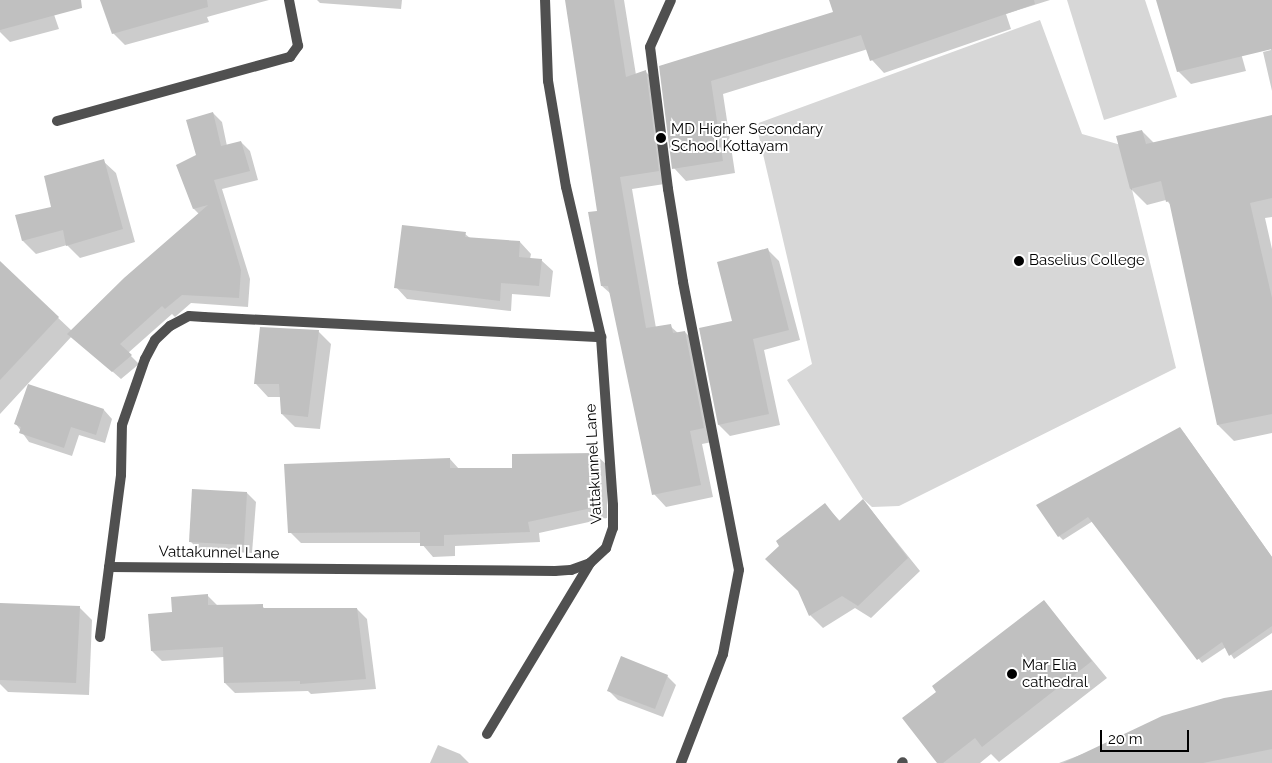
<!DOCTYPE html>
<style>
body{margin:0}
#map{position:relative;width:1272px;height:763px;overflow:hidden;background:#fff;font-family:Raleway,sans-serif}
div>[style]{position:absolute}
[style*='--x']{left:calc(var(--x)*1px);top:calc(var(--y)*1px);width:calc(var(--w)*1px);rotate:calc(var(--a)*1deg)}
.green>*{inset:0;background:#d7d7d7}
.shadow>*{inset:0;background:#0003}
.building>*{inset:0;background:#c0c0c0}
.service>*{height:10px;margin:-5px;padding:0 5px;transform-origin:5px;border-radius:5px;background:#505050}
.minor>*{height:10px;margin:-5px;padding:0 5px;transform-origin:5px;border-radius:5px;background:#505050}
.dots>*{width:14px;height:14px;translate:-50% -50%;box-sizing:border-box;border:2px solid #fff;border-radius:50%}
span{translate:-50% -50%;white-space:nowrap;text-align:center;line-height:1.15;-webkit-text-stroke:4px #fff;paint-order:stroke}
.poi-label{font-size:15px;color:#000}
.left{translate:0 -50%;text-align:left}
.street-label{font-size:15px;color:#000}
.scale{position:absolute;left:1100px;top:730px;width:89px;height:22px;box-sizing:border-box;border:2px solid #000;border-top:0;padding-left:6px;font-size:15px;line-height:18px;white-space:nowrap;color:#000;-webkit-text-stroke:4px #fff;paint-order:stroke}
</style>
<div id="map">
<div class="green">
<i style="clip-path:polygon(1067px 0,1145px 0,1177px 97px,1104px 120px)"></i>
<i style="clip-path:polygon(1040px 20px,1082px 134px,1121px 145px,1176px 368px,899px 506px,872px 507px,863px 499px,787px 380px,812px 364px,756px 124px)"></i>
</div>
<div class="shadow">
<i style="clip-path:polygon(0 0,49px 0,59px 29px,10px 42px,0 32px)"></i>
<i style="clip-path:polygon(102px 0,269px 0,207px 17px,209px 22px,125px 45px,113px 33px)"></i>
<i style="clip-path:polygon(317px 0,402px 0,401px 9px,320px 3px)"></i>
<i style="clip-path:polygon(567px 0,624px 0,636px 75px,646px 72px,658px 84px,671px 183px,632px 189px,656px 328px,670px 326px,678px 333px,685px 332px,698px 345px,717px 441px,702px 444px,713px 497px,666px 507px,654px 494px,611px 294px,602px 286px,598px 212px)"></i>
<i style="clip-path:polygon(830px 0,1050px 0,1006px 14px,1011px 29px,884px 73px,872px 60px,868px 49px,723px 94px,735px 173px,686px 181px,674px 168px,661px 67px,835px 13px)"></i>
<i style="clip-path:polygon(1157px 0,1226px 0,1246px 71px,1191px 84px,1178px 71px)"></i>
<i style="clip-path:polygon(1259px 0,1272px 0,1272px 91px,1263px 52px,1271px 50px)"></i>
<i style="clip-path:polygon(213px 113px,222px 122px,227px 146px,241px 142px,250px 151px,258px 180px,222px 189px,250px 279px,248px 307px,191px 303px,175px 317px,172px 314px,128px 353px,139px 364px,121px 379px,72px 336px,0 414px,0 263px,72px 331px,199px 214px,194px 209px,198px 156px)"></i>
<i style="clip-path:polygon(1272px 116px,1272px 217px,1265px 218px,1272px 249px,1272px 433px,1234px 441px,1218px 425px,1172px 206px,1166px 200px,1147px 205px,1131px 189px,1142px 131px,1154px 143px)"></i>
<i style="clip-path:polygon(103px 161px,116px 173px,135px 242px,80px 258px,67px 245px,36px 254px,23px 241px,16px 216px,53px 208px)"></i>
<i style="clip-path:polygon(465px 234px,470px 238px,520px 242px,531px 254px,530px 259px,541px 260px,553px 271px,550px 297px,512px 294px,511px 311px,407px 299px,396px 287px)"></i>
<i style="clip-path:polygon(768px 250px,779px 261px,800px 340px,764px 350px,780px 425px,730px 436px,719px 425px,733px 321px)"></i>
<i style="clip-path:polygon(318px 331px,331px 344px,320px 429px,295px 427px,282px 414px,281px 397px,268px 397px,256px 384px)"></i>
<i style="clip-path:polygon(29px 386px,104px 410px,112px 419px,105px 443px,79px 435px,72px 456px,29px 442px,16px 424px)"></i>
<i style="clip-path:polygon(1184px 433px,1272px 557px,1272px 633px,1234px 659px,1226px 647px,1202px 663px,1093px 521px,1063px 540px,1059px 536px)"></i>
<i style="clip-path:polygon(595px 454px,607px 465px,607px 518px,539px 533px,540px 542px,455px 546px,455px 556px,433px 557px,421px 543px,301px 543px,290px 532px,450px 459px,459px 469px,513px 469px)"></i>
<i style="clip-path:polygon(193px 490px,247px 493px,256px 502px,252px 553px,199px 550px,191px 542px)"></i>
<i style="clip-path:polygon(863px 500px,920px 571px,871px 618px,855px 608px,823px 628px,810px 615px,799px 590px,825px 505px,840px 521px)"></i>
<i style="clip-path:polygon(207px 595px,218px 606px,262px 606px,266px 610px,357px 609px,367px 619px,376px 689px,311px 694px,308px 691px,235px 693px,225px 683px,224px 657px,162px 661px,152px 651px,173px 613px)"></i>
<i style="clip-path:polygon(1044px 602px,1107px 678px,999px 762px,991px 754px,980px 763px,938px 763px,938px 692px)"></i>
<i style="clip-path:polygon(0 604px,79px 607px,92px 620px,89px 695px,8px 692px,0 684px)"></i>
<i style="clip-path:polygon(667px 676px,676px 685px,663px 717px,618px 700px,609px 691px)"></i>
<i style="clip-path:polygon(1272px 691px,1272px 763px,1059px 763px,1096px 749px)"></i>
<i style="clip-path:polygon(438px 745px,460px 754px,469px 763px,430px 763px)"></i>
</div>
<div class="building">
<i style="clip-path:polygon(0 0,81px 0,82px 8px,0 30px)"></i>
<i style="clip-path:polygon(100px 0,207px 0,208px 7px,112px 34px)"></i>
<i style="clip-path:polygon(565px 0,614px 0,626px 77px,646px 70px,659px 171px,620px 177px,646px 328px,671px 324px,673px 333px,685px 331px,704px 428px,690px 431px,701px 485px,652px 495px,608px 286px,601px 286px,588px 212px,597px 211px)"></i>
<i style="clip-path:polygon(829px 0,1034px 0,1035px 4px,870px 61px,861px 35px,711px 81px,723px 161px,672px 169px,659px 66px,833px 12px)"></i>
<i style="clip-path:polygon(1156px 0,1272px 0,1272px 49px,1177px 72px)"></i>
<i style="clip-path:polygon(213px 112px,221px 146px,241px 141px,250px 171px,214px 180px,241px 270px,239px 298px,182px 295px,165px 309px,162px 306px,120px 344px,132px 355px,112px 372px,67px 334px,124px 278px,208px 205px,193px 209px,176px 165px,196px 155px,186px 120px)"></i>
<i style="clip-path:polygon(1272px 115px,1272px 198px,1250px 203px,1272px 298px,1272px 414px,1217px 425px,1169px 201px,1166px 202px,1161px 181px,1130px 189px,1116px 136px,1142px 130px,1146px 144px)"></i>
<i style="clip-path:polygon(104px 159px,123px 229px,66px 246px,63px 230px,22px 241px,15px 215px,51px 207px,44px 176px)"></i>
<i style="clip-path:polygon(402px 225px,466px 232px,465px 237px,520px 241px,519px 257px,542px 259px,539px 286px,501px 283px,500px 301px,394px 288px)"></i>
<i style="clip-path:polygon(768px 248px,789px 330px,753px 339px,769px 414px,718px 425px,699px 328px,732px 321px,717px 262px)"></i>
<i style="clip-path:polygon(0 261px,59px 317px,0 380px)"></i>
<i style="clip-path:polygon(260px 327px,319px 330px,308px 417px,281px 414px,279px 384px,254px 384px)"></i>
<i style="clip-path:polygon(28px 384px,104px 409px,96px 435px,71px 427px,64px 448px,19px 433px,21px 427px,14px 424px)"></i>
<i style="clip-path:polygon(1180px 427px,1272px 557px,1272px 626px,1229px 656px,1222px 642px,1197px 660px,1088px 517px,1058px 537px,1036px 505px)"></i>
<i style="clip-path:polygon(596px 453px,596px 507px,528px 522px,530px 532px,444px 535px,444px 546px,420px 546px,420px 532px,288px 533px,284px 464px,450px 458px,450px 468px,512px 468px,512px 454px)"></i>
<i style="clip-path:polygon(192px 489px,247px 492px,244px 545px,189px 542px)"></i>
<i style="clip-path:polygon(863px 499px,908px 558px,858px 606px,842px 596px,809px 616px,798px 591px,765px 559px,779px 546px,776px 541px,825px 503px,839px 521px)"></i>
<i style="clip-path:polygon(208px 594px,208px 605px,263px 604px,263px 608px,357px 608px,366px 679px,300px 684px,300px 681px,224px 683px,223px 647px,151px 651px,148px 614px,172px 612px,171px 597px)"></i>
<i style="clip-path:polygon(1044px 600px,1092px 661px,982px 747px,975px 738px,943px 763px,937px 763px,902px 718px,936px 692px,932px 686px)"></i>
<i style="clip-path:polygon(0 603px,80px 606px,76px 683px,0 680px)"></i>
<i style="clip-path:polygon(621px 656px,668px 675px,655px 709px,607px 691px)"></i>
<i style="clip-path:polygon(1272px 690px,1272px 749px,1203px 763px,1063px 763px,1162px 716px,1224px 698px)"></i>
</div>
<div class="service">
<i style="--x:668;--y:189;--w:143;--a:-97.2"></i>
<i style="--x:650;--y:47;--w:51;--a:-65.9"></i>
<i style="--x:902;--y:763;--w:1;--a:-45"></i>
</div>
<div class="minor">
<i style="--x:57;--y:121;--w:242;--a:-15.4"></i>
<i style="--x:290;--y:57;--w:14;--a:-54"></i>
<i style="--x:298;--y:46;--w:47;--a:-101.1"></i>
<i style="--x:668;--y:189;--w:94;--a:80.8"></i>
<i style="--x:683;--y:282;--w:293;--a:79"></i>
<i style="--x:739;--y:570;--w:86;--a:100.8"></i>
<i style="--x:723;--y:654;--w:117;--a:111.1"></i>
<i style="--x:109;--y:567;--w:446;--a:0.5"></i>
<i style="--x:555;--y:571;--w:16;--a:-4"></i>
<i style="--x:571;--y:570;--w:20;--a:-20"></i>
<i style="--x:590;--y:563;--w:22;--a:-43"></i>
<i style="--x:606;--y:548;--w:21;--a:-71"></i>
<i style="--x:613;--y:528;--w:23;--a:-90"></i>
<i style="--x:613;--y:505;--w:168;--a:-94.1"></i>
<i style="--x:601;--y:337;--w:154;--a:-103.1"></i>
<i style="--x:566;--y:187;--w:108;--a:-99.6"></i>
<i style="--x:548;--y:81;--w:81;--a:-92.1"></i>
<i style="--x:100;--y:637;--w:163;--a:-82.6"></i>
<i style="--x:121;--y:475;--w:50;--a:-88.9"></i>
<i style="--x:122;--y:425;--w:70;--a:-70.8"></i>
<i style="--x:145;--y:359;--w:21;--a:-62"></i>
<i style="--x:155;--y:340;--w:21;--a:-43"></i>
<i style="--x:170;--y:326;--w:21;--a:-28"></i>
<i style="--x:189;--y:316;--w:15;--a:4"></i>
<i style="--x:204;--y:317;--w:398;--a:2.9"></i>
<i style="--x:487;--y:734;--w:200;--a:-58.9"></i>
</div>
<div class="dots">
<i style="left:661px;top:138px;background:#000"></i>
<i style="left:1019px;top:261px;background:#000"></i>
<i style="left:1012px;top:674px;background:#000"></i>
</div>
<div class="poi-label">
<span class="left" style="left:671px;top:138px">MD Higher Secondary<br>School Kottayam</span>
<span class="left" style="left:1029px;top:261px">Baselius College</span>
<span class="left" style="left:1022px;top:674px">Mar Elia<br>cathedral</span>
</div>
<div class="street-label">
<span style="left:594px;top:464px;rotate:-93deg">Vattakunnel Lane</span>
<span style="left:219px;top:553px;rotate:1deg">Vattakunnel Lane</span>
</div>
<div class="scale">20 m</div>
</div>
